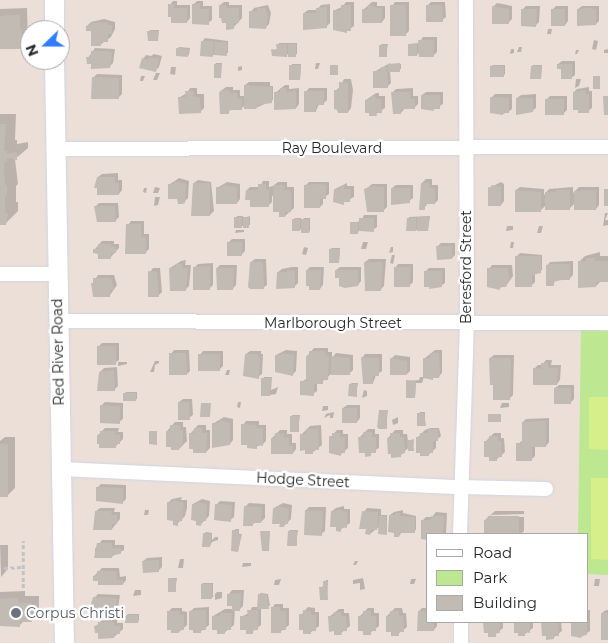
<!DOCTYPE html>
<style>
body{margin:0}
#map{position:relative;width:608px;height:643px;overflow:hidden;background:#ecdfd8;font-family:Montserrat,sans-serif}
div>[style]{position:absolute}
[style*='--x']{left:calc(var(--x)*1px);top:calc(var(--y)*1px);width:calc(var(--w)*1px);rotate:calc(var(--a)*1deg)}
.green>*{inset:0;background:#bde790}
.pitch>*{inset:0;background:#d6ef8a}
.shadow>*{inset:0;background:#0003}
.building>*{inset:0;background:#c2bbb4}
.path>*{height:2.5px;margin-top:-1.25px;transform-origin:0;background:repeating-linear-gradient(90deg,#c3c3c3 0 4px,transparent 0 6.5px)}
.roads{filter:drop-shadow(0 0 1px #cdd5e2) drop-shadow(0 0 1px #cdd5e2)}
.street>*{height:14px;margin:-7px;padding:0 7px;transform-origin:7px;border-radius:7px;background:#fff}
.secondary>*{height:19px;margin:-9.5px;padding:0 9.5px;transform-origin:9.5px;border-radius:9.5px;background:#fff}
.dots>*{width:14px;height:14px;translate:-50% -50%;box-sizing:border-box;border:2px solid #fff;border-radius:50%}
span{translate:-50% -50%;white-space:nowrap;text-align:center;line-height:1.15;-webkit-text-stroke:4.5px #fff;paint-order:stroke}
.street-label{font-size:14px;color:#282828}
.worship-label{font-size:14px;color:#5b616d}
.left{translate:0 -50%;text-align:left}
.legend{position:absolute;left:426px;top:533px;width:162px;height:90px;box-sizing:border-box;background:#fff;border:1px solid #a9a9a9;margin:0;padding:6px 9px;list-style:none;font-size:15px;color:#282828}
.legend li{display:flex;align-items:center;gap:10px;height:25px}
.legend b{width:25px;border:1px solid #a9a9a9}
.north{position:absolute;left:20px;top:20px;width:50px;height:50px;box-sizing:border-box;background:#fff;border:1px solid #a9a9a9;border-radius:50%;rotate:248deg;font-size:14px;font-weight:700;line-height:20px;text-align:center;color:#282828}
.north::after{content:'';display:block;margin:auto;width:18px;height:22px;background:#317cff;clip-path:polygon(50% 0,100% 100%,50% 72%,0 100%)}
</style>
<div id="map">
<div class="green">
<i style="clip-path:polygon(581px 329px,608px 331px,608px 575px,587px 574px,587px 534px,578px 534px)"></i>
</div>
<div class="pitch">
<i style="clip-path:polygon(589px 397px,608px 397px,608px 450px,589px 449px)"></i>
<i style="clip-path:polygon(591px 478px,608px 478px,608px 560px,591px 559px)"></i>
</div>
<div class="shadow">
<i style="clip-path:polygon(173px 1px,177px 1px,177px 5px,190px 5px,190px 18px,187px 22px,170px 5px)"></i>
<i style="clip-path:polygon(197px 1px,203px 1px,203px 6px,212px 6px,212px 20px,208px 23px,193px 5px)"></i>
<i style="clip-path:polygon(224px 2px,229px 2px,229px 5px,242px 5px,242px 18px,233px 28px,227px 22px,220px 5px)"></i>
<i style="clip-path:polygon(346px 2px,354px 2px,354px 26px,350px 29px,335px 10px,342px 7px)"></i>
<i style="clip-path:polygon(372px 2px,377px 2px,377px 6px,385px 6px,385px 18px,382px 22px,363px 10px)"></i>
<i style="clip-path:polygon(395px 2px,409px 2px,409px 31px,405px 35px,392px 6px)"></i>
<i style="clip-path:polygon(431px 2px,445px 2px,446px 17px,442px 20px,427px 6px)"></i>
<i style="clip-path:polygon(497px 3px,512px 6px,512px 19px,508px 23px,493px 7px)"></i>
<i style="clip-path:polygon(330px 4px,330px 23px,326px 27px,304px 13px,308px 10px,317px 10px,321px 5px)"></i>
<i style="clip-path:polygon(268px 5px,271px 13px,269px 24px,265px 28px,251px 12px,254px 8px)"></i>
<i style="clip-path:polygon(526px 6px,540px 6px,539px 22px,536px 25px,523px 9px)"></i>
<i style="clip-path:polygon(556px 6px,568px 6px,568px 21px,565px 25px,552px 10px)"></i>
<i style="clip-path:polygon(582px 6px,599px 6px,599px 21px,596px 24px,578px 9px)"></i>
<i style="clip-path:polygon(27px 8px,28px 40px,20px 48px,0 48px,0 9px)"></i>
<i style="clip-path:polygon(104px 19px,115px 22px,115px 29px,111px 37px,100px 45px,87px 26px,91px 22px)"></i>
<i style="clip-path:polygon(548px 29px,552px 29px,551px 34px,547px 34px)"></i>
<i style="clip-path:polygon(150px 30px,159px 30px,158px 40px,149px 32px)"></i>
<i style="clip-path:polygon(423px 37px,437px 37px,437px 52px,433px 56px,420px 52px,417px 55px,409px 44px,419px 43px)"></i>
<i style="clip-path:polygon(205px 38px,228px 41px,228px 53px,212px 55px,202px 42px)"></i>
<i style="clip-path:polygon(594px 40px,598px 41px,596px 50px,592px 49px)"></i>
<i style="clip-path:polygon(279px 43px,297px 43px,297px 54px,273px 55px,273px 50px,278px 49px)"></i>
<i style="clip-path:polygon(382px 44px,388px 44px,386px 56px,381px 45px)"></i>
<i style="clip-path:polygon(179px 47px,190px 48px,189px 54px,188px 56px,177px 49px)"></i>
<i style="clip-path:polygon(519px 47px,522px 47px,521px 52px,517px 52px)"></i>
<i style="clip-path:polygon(95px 48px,115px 49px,113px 63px,109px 67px,92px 63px,88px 58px)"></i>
<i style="clip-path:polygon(511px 49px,514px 49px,514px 53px,510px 54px)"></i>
<i style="clip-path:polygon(608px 49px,608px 53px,604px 53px,604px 50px)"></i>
<i style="clip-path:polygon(576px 50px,579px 50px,577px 54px,575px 54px)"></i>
<i style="clip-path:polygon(154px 54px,162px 56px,159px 67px,155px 71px,143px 59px,146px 55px,151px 56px)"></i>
<i style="clip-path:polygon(562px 61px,575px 61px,575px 75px,571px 78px,558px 64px)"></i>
<i style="clip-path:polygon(216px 63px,222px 63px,221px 77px,215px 65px)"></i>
<i style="clip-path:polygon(316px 63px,320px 63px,318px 69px,315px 69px)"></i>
<i style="clip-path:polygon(390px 63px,390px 65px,401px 64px,401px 69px,390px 71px,391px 83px,387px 87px,374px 72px)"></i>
<i style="clip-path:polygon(292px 64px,301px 64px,300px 79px,291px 66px)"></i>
<i style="clip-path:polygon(493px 65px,505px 65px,505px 74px,503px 76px,491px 66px)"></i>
<i style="clip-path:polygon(533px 65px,542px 65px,541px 78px,532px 66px)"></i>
<i style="clip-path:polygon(242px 66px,242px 70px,238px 71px,238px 67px)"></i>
<i style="clip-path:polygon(171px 67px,176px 67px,175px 75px,170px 74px)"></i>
<i style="clip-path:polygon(156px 73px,160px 73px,157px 80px,153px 80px)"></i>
<i style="clip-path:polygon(97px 74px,122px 75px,122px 94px,118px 98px,93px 78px)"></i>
<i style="clip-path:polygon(141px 76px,145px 76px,143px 81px,140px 81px)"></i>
<i style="clip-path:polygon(344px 79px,351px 79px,353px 90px,351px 108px,348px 112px,335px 91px,340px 87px)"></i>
<i style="clip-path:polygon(576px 79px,581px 79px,579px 86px,575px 88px)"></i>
<i style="clip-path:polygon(249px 82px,270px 82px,270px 86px,273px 86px,273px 100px,256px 108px,245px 105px,242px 108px,232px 109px,228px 112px,222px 90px,226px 87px,233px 87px,233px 90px,240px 90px,240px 96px,245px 96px,245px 85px)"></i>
<i style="clip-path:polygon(285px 85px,289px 85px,289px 89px,299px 88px,299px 104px,296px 108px,275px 93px)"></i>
<i style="clip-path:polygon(589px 87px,589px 91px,592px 91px,592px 108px,588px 111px,574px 92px,577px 89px)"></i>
<i style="clip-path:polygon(190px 88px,197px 88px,197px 94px,204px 94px,204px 108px,200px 112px,180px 97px,187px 93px)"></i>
<i style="clip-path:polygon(309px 88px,327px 88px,327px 100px,323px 104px,319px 104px,316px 111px,306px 92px)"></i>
<i style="clip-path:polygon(413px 88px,413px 96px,418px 96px,418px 104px,414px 108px,405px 108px,401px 113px,393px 92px,396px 89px)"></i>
<i style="clip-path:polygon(426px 92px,443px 92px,443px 104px,433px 110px,422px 95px)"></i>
<i style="clip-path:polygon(376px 93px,379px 93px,379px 96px,385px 96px,385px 108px,376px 114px,366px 100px)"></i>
<i style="clip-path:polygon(495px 94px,512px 94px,512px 109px,508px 112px,503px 114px,491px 98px)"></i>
<i style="clip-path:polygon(536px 94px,536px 108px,532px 111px,517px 98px,521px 95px)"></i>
<i style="clip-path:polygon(550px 96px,567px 96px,567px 110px,564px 113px,547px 99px)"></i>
<i style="clip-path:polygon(0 114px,16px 114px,15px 140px,17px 140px,17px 144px,28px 142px,28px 148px,15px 159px,18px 184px,16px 186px,16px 202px,18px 202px,18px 211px,7px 222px,0 223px)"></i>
<i style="clip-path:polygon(118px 173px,118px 180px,122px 180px,122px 190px,119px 194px,98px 177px,102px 174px)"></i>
<i style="clip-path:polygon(179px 178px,189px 181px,188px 198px,184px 202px,170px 184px)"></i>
<i style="clip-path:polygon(426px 179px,432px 179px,432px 185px,438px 185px,438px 200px,435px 203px,428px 203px,424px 208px,422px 183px)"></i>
<i style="clip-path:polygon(198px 180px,211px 182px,214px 211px,210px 215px,194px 183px)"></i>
<i style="clip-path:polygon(263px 181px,269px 181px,269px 187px,273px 186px,278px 182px,287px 182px,287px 187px,294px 187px,294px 208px,285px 216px,280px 211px,274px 196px,272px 196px,272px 202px,268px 206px,251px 199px,247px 190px,250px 187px,260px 187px)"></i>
<i style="clip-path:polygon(227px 182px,240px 184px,240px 199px,237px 203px,217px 188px)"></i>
<i style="clip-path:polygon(309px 182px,329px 182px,329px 194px,323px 198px,323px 204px,320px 207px,305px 186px)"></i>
<i style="clip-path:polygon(501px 182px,504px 184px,504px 201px,501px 205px,489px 188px)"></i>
<i style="clip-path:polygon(347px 183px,347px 186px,354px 186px,354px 197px,340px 204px,335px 189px)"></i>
<i style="clip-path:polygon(372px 184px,387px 184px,387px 207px,383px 211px,365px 199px,365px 190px)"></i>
<i style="clip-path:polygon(396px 185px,413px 185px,413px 198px,409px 201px,392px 188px)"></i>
<i style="clip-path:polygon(155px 187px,160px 188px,158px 193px,153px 193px)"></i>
<i style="clip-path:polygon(520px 187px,544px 189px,544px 195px,549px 189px,573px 187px,573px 193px,579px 187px,599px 187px,599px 205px,596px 209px,575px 203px,569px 209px,546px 205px,540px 211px,516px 190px)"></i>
<i style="clip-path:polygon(144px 188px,147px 188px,146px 193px,143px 192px)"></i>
<i style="clip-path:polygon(155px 197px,160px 197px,158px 205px,154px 206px)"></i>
<i style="clip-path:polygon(99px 203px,118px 203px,119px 217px,115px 221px,95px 207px)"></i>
<i style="clip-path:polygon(605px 213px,608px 213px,605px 220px,608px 220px,608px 225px,603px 226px)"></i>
<i style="clip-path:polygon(364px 215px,377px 215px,377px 227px,373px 230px,359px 230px,358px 233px,352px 223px,361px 221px)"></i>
<i style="clip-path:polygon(237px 216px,243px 216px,243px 218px,250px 216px,250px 225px,235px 227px)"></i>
<i style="clip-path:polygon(430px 216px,428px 230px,408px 230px,409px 217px)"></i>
<i style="clip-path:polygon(295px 218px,301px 218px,301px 221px,304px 218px,310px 218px,310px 231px,309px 232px,303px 227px,300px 230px,293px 220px)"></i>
<i style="clip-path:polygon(131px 221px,144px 221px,144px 234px,149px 234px,149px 249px,145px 253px,128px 225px)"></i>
<i style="clip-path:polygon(507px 226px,513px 226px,513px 230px,506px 231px)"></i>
<i style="clip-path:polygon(539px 226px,543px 226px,541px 233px,537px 233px)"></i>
<i style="clip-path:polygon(236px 230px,244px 230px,244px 232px,235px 233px)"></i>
<i style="clip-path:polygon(232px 239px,245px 239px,245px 251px,241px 255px,228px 243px)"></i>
<i style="clip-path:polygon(102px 241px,114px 241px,114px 244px,119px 244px,119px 248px,110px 258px,95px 249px)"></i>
<i style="clip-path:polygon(363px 242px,368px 242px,366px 249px,361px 249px)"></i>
<i style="clip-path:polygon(511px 242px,514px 242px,513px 248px,510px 248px)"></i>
<i style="clip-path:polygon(441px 243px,455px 243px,455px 255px,452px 258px,438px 246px)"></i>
<i style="clip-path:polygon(304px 247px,308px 248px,306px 255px,302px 254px)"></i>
<i style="clip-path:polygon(391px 247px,393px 247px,393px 252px,389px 253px)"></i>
<i style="clip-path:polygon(332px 248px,340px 248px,339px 262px,330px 249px)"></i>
<i style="clip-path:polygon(600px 252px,600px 256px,608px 256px,608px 281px,601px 281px,596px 286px,579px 262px,585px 256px)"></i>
<i style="clip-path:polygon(520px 253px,542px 255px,542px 270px,535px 273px,535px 282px,531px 286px,516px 257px)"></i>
<i style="clip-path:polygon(392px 255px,395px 255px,393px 264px,390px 263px)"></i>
<i style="clip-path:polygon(255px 259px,266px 259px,267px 285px,263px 288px,251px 262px)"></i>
<i style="clip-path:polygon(369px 259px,386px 259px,384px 286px,380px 290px,365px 262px)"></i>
<i style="clip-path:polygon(186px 260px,185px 265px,191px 265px,189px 286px,186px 289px,170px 268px,181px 261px)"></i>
<i style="clip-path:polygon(573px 261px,573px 275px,569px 279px,555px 281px,553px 285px,547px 266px,550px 262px)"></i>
<i style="clip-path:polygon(213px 263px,213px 285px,209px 289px,195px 267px,198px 264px)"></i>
<i style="clip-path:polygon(398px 264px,413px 264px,413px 282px,409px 286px,395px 268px)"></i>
<i style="clip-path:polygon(220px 265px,237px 265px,236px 285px,232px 289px,217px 268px)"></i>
<i style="clip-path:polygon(492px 265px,512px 265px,513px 276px,506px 286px,499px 288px,489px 269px)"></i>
<i style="clip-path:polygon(292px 267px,298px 267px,298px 283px,294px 287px,278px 272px,282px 269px)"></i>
<i style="clip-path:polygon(310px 267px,324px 267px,323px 285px,320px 289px,307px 270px)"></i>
<i style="clip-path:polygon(340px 267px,361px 267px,361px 281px,358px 285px,341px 276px,336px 270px)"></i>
<i style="clip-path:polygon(153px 268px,160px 268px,162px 292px,158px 296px,150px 272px)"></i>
<i style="clip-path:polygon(429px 268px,445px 268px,445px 283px,441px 286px,425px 272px)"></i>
<i style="clip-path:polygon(98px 275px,114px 275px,117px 285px,110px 295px,92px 284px)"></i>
<i style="clip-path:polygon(102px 343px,119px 343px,119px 360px,115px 363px,98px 347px)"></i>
<i style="clip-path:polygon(314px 348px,328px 348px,328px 352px,332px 352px,332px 358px,336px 353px,353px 355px,353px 370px,349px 374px,331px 374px,322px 382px,317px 382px,317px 391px,313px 394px,301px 382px,308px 378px,307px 356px)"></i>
<i style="clip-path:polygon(174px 350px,189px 350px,190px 371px,187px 374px,171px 354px)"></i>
<i style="clip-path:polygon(286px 350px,297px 351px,296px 371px,293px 374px,276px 355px)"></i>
<i style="clip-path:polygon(435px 350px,442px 350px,442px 373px,438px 377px,424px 377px,422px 383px,416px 383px,415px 397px,408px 381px,419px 380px,420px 377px,425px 377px,425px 358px)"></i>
<i style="clip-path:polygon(203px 351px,223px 351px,223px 366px,219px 370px,200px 355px)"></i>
<i style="clip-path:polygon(250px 351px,261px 351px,261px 354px,263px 354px,262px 374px,258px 377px,246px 354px)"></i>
<i style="clip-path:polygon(365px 354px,382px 354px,382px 371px,376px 375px,373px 383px,362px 358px)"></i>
<i style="clip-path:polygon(395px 355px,410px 357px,410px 371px,407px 374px,391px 359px)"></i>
<i style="clip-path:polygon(494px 355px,514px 355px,513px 395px,510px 398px,494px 384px,490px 358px)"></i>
<i style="clip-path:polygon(546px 360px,552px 360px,551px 365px,561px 365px,560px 380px,557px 384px,534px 369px,538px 365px,542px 365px)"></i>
<i style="clip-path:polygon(155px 361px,159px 361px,159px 363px,155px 365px,154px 372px,150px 372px)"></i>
<i style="clip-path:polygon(118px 362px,127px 362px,127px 364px,118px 366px)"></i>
<i style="clip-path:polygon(117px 367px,118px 386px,114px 390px,98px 390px,100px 372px,104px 368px)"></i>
<i style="clip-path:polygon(227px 370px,230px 370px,229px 375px,225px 375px)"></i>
<i style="clip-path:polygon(264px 377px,272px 377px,271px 390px,278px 387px,276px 394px,270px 395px,263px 379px)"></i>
<i style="clip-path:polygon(352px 383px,358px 383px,356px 395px,350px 384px)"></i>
<i style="clip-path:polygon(559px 385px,574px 385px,574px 399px,570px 403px,555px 388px)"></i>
<i style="clip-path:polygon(364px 390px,367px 391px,367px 396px,362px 398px)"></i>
<i style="clip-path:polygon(126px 392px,137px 392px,137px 399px,135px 400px,124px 394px)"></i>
<i style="clip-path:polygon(183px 399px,192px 399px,193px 415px,189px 418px,179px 402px)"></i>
<i style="clip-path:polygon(105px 402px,123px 403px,123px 419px,119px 422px,101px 406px)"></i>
<i style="clip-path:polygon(238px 402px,241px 402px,240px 408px,237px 407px)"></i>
<i style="clip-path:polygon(502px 403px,509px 403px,509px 407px,500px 408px)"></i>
<i style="clip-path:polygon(347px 405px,360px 405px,360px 418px,357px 422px,343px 408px)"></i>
<i style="clip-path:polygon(323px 406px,328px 406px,328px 410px,322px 411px)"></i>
<i style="clip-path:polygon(382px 410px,388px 410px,386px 428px,380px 411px)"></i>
<i style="clip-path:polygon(334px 412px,333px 418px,330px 418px,330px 415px,324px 418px,326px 414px)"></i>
<i style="clip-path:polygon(420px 412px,425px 412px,425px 425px,419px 414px)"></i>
<i style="clip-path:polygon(293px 415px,300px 415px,298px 430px,291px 416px)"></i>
<i style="clip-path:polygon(224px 417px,233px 419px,233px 440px,230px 444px,214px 423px)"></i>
<i style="clip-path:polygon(398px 417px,398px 423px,393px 425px,392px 420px)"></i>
<i style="clip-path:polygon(549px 418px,549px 442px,546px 446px,535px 446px,535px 456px,531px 460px,518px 444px,523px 440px,523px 422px,526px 419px)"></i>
<i style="clip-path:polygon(246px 421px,259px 421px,259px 425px,266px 425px,266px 441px,263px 444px,256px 447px,243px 425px)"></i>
<i style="clip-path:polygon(175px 422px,183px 422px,183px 427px,186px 427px,187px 441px,179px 449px,167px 431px)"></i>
<i style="clip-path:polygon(198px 425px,206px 425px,206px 430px,210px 430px,210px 448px,206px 452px,191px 433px)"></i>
<i style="clip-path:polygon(321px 425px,322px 445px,312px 453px,301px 435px,310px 426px)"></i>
<i style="clip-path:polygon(105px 428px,119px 428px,118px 432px,123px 432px,123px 439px,115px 447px,98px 435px)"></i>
<i style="clip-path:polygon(430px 428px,439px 428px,441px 436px,436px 440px,436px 448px,428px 455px,417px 438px,425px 430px)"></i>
<i style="clip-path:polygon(368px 429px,375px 429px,375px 434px,379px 434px,379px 448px,366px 455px,359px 438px)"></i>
<i style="clip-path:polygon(280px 430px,287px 430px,287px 434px,292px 434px,292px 443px,296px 443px,296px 449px,293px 453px,272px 438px)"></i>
<i style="clip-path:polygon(337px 430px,343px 430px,343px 434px,348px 434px,348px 448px,340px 455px,336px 455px,331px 437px)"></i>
<i style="clip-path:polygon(395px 430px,403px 430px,403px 434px,407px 434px,408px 441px,414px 439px,413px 450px,409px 447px,400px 456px,388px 438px)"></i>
<i style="clip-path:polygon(494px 433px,501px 433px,501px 438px,504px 438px,505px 452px,497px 459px,485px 442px)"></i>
<i style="clip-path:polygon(5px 437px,15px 437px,15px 488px,7px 496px,0 496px,0 441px)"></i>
<i style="clip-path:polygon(101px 484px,126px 485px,126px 499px,122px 503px,97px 488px)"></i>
<i style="clip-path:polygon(182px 497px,181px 500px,187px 500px,187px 508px,185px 516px,177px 524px,168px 503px,172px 499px)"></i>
<i style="clip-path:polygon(202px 499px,210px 501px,209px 516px,201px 524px,193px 504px)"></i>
<i style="clip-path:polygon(220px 501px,235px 502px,234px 517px,230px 520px,216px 505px)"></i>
<i style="clip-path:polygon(249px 503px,265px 504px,265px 518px,261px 522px,256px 522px,252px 525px,245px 507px)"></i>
<i style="clip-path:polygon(283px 503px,292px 505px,291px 519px,284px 526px,274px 508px)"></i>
<i style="clip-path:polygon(344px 506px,344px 509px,350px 509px,350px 523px,340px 530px,332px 511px,336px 508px)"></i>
<i style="clip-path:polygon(309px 507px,326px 507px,325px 531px,321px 534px,306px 510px)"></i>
<i style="clip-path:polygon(100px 508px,115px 508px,114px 512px,120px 512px,120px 519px,112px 529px,96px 511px)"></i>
<i style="clip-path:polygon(367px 508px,381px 509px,381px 515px,387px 515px,387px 533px,380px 526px,370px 534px,364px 512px)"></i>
<i style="clip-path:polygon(145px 510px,149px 510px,148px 515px,144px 515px)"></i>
<i style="clip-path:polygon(403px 510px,403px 513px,416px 516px,416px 530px,402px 532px,399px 536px,390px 515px,394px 512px)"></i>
<i style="clip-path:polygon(495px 511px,524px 511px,524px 514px,491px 515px,489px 517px,524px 517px,524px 531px,521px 534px,490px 534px,485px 520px)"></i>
<i style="clip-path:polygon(436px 512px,447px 513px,446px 534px,427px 534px,422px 521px,426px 517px,432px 517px)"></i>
<i style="clip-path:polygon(235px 529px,239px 529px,239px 534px,242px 534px,238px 551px)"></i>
<i style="clip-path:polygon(290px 530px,298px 530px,296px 545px,289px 531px)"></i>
<i style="clip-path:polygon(263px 531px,270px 531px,268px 550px,262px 532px)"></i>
<i style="clip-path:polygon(206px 532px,212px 533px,212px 540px,215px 537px,218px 537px,218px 540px,212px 542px,210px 546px,204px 534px)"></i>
<i style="clip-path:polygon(102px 540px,115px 540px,115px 545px,124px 545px,124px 550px,111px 557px,95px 557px,95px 549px)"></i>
<i style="clip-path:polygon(0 545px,8px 545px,8px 569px,1px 577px)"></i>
<i style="clip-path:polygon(162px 557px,162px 567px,158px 571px,143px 561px,147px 558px)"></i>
<i style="clip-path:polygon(180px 559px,184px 559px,183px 568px,178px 568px)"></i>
<i style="clip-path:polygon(355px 561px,358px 561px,356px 565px,353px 565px)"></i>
<i style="clip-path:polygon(243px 563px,251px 563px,251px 566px,242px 567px)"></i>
<i style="clip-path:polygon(102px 568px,119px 568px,120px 577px,126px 576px,126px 580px,123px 584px,94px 576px)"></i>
<i style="clip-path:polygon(171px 578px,177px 578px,175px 591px,169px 579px)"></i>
<i style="clip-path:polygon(363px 578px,365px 589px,360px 590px,360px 583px,353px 584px,353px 580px)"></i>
<i style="clip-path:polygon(281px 579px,279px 585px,274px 585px,275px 580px)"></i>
<i style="clip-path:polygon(411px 579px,416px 579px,414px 584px,410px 584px)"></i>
<i style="clip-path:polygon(595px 579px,600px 579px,599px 586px,594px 586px)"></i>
<i style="clip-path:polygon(326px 580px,328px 580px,327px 598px,321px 587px,324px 586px)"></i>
<i style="clip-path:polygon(203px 583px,213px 583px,213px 596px,217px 592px,222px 592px,222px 598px,215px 600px,215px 594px,212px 598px,202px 584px)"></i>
<i style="clip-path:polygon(135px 590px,141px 590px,141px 595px,133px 596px)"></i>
<i style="clip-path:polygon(232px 590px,244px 590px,243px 606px,240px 609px,235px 609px,234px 625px,225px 632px,213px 616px,225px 609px,233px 609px,229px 594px)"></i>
<i style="clip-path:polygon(25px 591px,25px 596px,39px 596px,39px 613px,31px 621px,24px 621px,19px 626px,0 626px,0 592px)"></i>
<i style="clip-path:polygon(260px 593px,268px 594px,270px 606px,261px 607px,261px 625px,252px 632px,241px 617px,249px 613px,252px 607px,258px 607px)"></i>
<i style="clip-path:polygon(98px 594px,120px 595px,118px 608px,114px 611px,94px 598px)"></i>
<i style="clip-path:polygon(587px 603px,587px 610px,590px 610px,590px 631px,581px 637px,572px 635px,572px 622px,587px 622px)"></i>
<i style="clip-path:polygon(275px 604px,283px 604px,283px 608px,289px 608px,289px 625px,280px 632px,272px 608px)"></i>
<i style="clip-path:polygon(209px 607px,209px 625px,200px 632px,190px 612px,194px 608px)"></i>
<i style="clip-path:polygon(308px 607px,315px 608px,315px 612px,319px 612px,319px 626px,310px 633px,301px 615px)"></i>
<i style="clip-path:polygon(172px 608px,182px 608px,182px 611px,187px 612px,187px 625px,179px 632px,169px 611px)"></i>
<i style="clip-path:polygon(368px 608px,374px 608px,374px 613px,379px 613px,379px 626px,370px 633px,359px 617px)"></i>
<i style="clip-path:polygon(395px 608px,402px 608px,403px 613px,406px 613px,407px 627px,398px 634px,387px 616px)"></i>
<i style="clip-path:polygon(422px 608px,427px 608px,427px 622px,437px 622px,437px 626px,434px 630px,419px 630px,419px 611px)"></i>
<i style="clip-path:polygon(339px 609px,344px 609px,344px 613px,349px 613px,350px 626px,341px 633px,329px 617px)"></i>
<i style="clip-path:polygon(606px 610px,608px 610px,608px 639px,602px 613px)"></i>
<i style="clip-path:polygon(128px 614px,139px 614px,139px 620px,138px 622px,127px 615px)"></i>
<i style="clip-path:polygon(103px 619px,117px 619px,117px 623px,123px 623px,123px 629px,114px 637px,99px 632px,96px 626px)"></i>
<i style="clip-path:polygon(485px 622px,503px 622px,503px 628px,495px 635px,485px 632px)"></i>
<i style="clip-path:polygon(516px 622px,533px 622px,533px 628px,525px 634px,516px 632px)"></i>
<i style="clip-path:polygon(543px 622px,561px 622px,562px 631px,553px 638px,543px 635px)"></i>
</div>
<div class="building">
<i style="clip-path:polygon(168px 4px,174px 4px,174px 8px,187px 8px,187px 23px,171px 23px,171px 17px,168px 17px)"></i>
<i style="clip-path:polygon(192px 4px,200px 4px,200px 9px,209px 9px,209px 25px,192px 24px)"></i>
<i style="clip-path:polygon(219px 5px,226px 5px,226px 8px,239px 8px,239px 23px,234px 23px,234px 29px,226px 30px,226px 23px,222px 23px,221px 18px,219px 18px)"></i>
<i style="clip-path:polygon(341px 5px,351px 5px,351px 31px,347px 31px,347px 33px,333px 30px,333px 10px,341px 10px)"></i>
<i style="clip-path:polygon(368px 5px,382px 9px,382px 23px,362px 23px,362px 9px,367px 9px)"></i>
<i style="clip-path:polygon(390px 5px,406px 5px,406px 36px,390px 36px)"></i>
<i style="clip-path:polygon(426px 5px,442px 5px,443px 22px,426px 22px)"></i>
<i style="clip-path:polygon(492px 6px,509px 9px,509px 24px,492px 24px)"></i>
<i style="clip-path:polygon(327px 7px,327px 28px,303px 30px,303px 13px,316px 13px,316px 8px)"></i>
<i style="clip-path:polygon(257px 8px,265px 8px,268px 17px,266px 29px,249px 28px,249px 11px,257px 11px)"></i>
<i style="clip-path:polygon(590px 8px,596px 9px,596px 25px,577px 26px,577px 9px)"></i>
<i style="clip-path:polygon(521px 9px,537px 9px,536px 27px,521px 26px)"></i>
<i style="clip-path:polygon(551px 9px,565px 9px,565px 26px,551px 26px)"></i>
<i style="clip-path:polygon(6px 15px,20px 15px,20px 29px,22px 29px,20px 49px,0 49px,0 17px)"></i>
<i style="clip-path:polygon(108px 22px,108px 25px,112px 25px,112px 34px,108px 34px,108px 42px,101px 42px,101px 46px,91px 46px,91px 31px,86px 31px,86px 26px,91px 25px,91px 23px)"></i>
<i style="clip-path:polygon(147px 31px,158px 31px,158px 41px,148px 41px)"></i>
<i style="clip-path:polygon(418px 40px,434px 40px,434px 57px,419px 57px)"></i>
<i style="clip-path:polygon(201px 41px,213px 41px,213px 57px,200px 56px)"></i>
<i style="clip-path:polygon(214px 42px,227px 42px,227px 56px,214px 55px)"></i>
<i style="clip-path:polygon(276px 44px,287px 44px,287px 57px,272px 56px,271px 49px,277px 50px)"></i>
<i style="clip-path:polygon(288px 44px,296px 44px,296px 57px,288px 57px)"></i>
<i style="clip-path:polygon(408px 44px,417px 44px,417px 56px,408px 56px)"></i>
<i style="clip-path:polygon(379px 45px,387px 45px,387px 57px,379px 57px)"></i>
<i style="clip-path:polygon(176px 48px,189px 49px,188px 57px,176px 56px)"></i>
<i style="clip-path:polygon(91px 51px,109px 51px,112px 53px,110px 68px,91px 69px,91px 64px,87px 64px,86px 57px,91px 57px)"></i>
<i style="clip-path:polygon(149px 57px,159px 59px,156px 72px,139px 68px,142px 58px,148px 60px)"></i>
<i style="clip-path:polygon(400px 63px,400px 72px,388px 72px,388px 64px)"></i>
<i style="clip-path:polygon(214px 64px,221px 64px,221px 78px,214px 78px)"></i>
<i style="clip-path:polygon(557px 64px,572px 64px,572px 79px,561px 79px,561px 69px,557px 69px)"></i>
<i style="clip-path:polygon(289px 65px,301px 65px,300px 80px,289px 80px)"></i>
<i style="clip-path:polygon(330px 65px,338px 65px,338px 75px,330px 75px)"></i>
<i style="clip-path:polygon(490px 66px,504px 66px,504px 77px,490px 77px)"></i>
<i style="clip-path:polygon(531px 66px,542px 66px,541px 79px,530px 79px)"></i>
<i style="clip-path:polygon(381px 67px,387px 67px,388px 88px,373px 88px,373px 71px,381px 71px)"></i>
<i style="clip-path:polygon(593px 76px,600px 76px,600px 89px,593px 89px)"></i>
<i style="clip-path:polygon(92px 77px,119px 78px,119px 99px,91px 99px)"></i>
<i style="clip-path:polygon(339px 82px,348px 83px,348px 113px,338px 113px,337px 110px,334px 109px,334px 90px,339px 90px)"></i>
<i style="clip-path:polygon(244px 85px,272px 87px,272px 103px,258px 105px,256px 109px,244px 109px)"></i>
<i style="clip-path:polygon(280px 88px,286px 88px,286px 92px,296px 91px,296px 109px,274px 110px,274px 92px,280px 92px)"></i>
<i style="clip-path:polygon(221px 90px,229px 90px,230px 93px,237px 93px,237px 99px,242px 99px,242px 110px,229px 110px,229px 114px,220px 114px,219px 93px)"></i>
<i style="clip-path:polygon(585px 90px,586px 94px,589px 94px,589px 113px,578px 113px,578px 110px,573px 110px,573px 92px)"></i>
<i style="clip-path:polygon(185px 91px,194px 91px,194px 97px,200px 97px,201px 113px,179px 114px,178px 97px,186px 97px)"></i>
<i style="clip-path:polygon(304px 91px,324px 91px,324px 105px,316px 105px,316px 112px,304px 112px)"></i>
<i style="clip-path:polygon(391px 92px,410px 92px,410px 99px,415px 99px,415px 109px,401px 109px,401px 114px,393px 114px)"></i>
<i style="clip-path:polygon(421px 95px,440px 95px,440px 109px,433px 109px,434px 111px,421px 109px)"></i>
<i style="clip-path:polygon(371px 96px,375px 96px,376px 99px,381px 99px,382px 113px,376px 113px,377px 116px,369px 116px,369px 113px,365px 113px,365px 100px,371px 99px)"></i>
<i style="clip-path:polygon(603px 96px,608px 96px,608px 115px,604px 115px)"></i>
<i style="clip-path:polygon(490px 97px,509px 98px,509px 113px,503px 113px,503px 115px,490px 113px)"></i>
<i style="clip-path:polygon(516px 98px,533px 98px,533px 112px,516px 115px)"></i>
<i style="clip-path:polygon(545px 99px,564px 99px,564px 115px,545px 115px)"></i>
<i style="clip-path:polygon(0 124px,6px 124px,4px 151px,7px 151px,7px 154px,17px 152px,17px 160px,7px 158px,7px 162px,4px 162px,5px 185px,7px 185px,7px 196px,5px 196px,5px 213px,8px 213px,6px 225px,0 225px)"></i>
<i style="clip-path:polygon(97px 177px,115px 177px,115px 183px,119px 183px,119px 195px,97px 195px,97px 188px,94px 188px)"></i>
<i style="clip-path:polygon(174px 181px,186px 184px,185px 203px,182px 204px,178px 204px,177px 199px,168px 199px,168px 184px,174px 184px)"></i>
<i style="clip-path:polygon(193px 183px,210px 183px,210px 216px,191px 216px)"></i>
<i style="clip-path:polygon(421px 183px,429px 183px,429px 188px,435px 188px,435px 204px,425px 204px,425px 210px,419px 210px)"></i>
<i style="clip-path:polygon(258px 184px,266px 184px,266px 190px,269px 190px,269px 207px,250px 207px,250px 200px,245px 200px,246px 190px,258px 190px)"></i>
<i style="clip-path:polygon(320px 184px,326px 185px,326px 199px,320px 199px,320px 208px,304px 208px,304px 185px)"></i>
<i style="clip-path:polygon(223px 185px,237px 187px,237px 204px,216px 204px,216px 187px,223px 187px)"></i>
<i style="clip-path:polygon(273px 185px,284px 185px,284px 190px,291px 190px,291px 212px,285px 212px,285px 217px,279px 217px,279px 212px,273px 212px)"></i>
<i style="clip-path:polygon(491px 185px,501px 187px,501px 206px,488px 206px,488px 187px,491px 188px)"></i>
<i style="clip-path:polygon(340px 186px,344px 186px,344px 189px,351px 189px,350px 202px,344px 202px,344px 205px,333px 202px,334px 189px,340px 189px)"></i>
<i style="clip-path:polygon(372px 186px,384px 187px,384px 212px,367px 212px,364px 189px)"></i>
<i style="clip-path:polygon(391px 188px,410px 188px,410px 203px,391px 205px)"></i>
<i style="clip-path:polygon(604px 189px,608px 189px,608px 206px,604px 206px)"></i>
<i style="clip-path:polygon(515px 190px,541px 192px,541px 212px,515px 212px)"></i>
<i style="clip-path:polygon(556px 190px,570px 190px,570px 210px,545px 210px,545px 192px,556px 192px)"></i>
<i style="clip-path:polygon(596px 190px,596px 210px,574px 210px,574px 191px)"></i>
<i style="clip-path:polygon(94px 206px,115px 206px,116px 222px,97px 222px)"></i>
<i style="clip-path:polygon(234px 217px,242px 217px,242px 228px,234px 228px)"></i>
<i style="clip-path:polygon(243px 217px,249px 217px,249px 228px,243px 228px)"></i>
<i style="clip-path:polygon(417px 217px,429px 217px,428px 231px,417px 231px)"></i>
<i style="clip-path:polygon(359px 218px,374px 218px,374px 232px,359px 231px)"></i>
<i style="clip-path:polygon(407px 218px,416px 218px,416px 231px,406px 231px)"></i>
<i style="clip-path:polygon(292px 219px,300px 219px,300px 231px,292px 231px)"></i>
<i style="clip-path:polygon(301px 219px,309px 219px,309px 233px,301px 233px)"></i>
<i style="clip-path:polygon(350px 222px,358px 222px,358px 234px,350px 234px)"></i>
<i style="clip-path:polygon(126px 224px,141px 224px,141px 237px,146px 237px,146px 254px,125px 254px)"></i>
<i style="clip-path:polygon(227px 242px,242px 242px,242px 256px,227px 256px)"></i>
<i style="clip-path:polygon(98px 244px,111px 244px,111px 247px,116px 247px,116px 253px,111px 253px,111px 259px,98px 259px,98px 254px,93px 253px,93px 249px,98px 249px)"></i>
<i style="clip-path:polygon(436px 246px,452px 246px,452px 259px,437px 260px)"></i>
<i style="clip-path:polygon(329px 249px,340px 249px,339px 263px,329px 263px)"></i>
<i style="clip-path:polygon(515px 256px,541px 256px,541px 273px,532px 275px,532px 287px,515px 287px)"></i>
<i style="clip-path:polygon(586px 258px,595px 258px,595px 261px,608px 261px,608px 282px,596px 282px,596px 287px,578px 288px,578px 261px,586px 261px)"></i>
<i style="clip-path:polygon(250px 262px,263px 262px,264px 289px,250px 289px,248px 287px)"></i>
<i style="clip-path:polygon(364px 262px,383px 262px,381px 291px,365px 291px)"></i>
<i style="clip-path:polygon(176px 264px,182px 264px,182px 268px,188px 268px,186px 291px,170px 291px,169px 268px,176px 267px)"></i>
<i style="clip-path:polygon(551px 264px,570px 264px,570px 280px,559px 280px,554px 282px,554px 286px,546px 286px,546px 265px)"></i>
<i style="clip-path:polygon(210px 266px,210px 290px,193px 290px,193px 267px)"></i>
<i style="clip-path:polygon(394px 267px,410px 267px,410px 287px,394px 287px)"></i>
<i style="clip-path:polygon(216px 268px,234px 268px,233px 290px,217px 290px)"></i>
<i style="clip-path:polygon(487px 268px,508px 268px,510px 281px,508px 281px,506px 287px,500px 287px,500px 290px,487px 287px)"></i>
<i style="clip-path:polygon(287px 270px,295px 270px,295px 288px,276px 289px,277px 272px,287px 272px)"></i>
<i style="clip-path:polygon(306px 270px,321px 270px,320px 290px,309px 290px,309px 286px,306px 286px)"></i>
<i style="clip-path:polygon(335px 270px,358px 270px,358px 286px,345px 288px,339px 286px,339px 278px,335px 278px)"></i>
<i style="clip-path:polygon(148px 271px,157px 272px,159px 297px,148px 297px)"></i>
<i style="clip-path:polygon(424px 271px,442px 271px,442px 287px,429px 289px,429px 287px,424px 287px)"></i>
<i style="clip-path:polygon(93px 278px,111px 278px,114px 290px,110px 290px,110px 297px,93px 297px,91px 283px,93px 283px)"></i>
<i style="clip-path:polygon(97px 346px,116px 346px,116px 365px,97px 365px)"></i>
<i style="clip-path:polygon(309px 351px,325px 351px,325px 356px,329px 355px,328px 380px,323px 380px,323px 384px,314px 384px,314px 396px,300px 395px,300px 381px,314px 381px,306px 380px,306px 356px,309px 356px)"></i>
<i style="clip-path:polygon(169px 353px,186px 353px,187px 375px,169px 375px)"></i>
<i style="clip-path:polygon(281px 353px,294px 355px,293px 376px,275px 372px,275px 355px,281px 355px)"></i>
<i style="clip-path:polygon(430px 353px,439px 353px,440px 375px,439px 378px,433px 378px,433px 380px,423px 378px,423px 358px,430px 358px)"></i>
<i style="clip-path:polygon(198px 354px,220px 354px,220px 371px,198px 371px)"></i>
<i style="clip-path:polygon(245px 354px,258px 354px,258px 357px,260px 357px,259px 379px,243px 376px)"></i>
<i style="clip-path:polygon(331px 356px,350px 358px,350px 375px,331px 375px)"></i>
<i style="clip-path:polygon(361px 357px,379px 358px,379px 376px,373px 376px,373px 384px,363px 384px)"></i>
<i style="clip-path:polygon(390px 358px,407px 361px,407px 375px,390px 375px)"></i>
<i style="clip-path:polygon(489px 358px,511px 358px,510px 400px,493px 400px,493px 385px,490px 385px)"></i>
<i style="clip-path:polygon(541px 363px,548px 363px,548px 368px,558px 368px,557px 385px,533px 385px,533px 368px,541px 369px)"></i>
<i style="clip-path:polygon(114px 370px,115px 391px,97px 391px,99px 372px)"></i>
<i style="clip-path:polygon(261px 378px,271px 378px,270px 396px,261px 396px)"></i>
<i style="clip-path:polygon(406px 380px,416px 381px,415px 398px,406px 398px)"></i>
<i style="clip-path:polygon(349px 384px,357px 384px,357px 397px,348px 396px)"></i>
<i style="clip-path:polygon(554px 388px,571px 388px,571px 404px,554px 404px)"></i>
<i style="clip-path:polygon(123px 393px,136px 393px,136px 401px,123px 401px)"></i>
<i style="clip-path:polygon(178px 402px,189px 402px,190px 420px,178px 420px)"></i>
<i style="clip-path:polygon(201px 403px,211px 403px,210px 417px,200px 417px)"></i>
<i style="clip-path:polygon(100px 405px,120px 406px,120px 424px,100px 423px)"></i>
<i style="clip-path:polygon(342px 408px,357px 408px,357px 423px,342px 423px)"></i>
<i style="clip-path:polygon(379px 410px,387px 410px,387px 429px,379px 429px,377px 427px)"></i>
<i style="clip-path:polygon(417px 413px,424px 413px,426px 426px,417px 426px)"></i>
<i style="clip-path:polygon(488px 414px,501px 414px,501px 422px,488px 422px)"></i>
<i style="clip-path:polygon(290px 416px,299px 416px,299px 432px,290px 432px)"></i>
<i style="clip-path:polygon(219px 420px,230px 423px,230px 445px,212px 448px,212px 423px,219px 423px)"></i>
<i style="clip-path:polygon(546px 421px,546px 447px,532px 447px,532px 461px,516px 461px,516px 443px,522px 443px,522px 422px)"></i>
<i style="clip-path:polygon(241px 424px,256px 425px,256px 428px,263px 428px,263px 446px,257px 445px,257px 449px,247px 448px,247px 445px,241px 445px)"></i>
<i style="clip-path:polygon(170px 425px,180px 425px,180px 430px,183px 430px,183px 446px,180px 446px,179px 450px,171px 450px,171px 447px,166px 447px,166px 431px,170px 431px)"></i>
<i style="clip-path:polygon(194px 428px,203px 428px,202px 433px,207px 433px,206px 453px,193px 453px,193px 449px,189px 449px,189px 433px,194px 433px)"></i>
<i style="clip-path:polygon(306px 429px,318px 429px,319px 450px,313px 450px,313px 454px,305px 454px,305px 450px,300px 451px,300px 434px,306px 434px)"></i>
<i style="clip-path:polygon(428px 429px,438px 429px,438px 441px,433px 441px,433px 453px,429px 453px,429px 456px,420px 456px,420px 453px,416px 453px,416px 437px,420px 437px,420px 433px,428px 433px)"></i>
<i style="clip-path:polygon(100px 431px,116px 431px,115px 435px,120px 435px,120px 444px,116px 444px,116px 448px,99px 448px,99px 444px,97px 444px,97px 435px,100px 435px)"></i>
<i style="clip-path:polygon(149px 431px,157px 431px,157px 445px,149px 444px)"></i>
<i style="clip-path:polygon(363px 432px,372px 432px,372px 437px,376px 437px,376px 453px,371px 453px,371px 456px,365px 457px,365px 453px,359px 453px,358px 437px,364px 437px)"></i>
<i style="clip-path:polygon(275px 433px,284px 434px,284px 437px,289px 438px,289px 446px,293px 446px,293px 454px,271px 454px,271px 438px,275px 438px)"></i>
<i style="clip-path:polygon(332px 433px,340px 433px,340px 437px,345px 437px,345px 453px,341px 453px,341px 456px,329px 453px,329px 436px,332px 436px)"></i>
<i style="clip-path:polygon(390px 433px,400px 433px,400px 437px,404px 437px,405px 453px,401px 454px,401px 457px,391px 458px,391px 454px,388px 454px,387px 438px,391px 438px)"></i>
<i style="clip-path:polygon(489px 436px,498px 436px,498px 441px,501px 441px,502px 457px,497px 457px,497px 461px,489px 461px,489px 457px,484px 457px,484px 441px,489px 441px)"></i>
<i style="clip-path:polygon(407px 440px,413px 440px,414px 451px,408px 451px)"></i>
<i style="clip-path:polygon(0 444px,8px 444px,8px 497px,0 497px)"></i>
<i style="clip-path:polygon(96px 487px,123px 488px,123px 504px,96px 501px)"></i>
<i style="clip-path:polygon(173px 500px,184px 503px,182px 521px,178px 521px,178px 526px,173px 525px,173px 521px,167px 520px,167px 502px,173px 502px)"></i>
<i style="clip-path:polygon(197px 501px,207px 505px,206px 521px,202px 521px,201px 526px,196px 525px,196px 521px,191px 520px,192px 504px,197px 504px)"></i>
<i style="clip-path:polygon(215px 504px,232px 505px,231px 522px,214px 520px)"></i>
<i style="clip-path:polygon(244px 506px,262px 507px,261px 523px,253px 523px,253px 526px,243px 526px)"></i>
<i style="clip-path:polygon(278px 506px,289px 509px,288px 524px,284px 524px,284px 527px,279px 527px,280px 524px,272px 524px,273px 508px,278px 508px)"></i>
<i style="clip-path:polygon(337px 509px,347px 512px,347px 528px,341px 527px,341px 532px,336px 531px,336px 527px,330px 527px,331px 511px,337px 511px)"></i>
<i style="clip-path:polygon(305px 510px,323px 511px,322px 536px,304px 535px)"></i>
<i style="clip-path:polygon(95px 511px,112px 511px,111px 515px,117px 515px,117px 524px,112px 524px,112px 530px,93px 530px)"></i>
<i style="clip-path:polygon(362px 511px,378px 512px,377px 530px,371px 530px,370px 535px,365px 534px,366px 529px,359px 529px)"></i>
<i style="clip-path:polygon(396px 513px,400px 513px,400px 516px,415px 517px,415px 533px,399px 533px,399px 537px,394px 537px,394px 533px,388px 532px,389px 515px,395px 515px)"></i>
<i style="clip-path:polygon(379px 516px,386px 516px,387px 535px,378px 534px)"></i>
<i style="clip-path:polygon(431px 516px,444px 516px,443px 534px,427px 534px,427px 540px,421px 539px,421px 520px,431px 520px)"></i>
<i style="clip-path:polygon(488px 516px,519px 516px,519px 534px,484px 534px,484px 520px,487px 520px)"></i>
<i style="clip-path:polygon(232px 530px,238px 530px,238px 535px,241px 535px,238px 552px,231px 551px)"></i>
<i style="clip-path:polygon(260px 531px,270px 531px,269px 551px,262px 551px)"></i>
<i style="clip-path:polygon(288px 531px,297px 531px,297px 546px,287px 546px)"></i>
<i style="clip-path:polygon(203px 533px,212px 534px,210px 547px,202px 547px)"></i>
<i style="clip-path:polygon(97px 543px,112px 543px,112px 548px,121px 548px,121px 554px,112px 555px,112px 558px,94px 558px)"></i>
<i style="clip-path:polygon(159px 560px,159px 572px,143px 573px,142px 561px)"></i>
<i style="clip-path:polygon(97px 571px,116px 571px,117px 580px,123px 580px,123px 585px,98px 585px,98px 581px,93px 581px,93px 576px,97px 575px)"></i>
<i style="clip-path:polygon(168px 578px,176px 579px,176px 592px,168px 592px)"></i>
<i style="clip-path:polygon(323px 581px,327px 581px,328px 600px,320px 600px,319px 587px,323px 587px)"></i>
<i style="clip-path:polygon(201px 584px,212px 584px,212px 599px,201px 599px)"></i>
<i style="clip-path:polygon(241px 593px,240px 611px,232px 611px,232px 606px,227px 606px,227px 594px)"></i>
<i style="clip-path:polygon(258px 594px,267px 595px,269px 609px,257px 609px)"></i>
<i style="clip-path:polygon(93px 597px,117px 598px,115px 613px,93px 613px,93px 608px,90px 608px)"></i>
<i style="clip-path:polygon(18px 598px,18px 603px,31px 603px,32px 622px,20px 622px,20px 627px,0 626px,0 599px)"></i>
<i style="clip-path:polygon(271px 607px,280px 607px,280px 611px,286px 611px,286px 630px,281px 630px,281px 633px,271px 633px)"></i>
<i style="clip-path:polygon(202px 610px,206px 610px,206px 630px,201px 630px,201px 633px,193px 633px,193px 630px,189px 630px,189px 611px)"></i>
<i style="clip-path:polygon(247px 610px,258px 610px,258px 630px,253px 630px,253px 634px,246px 634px,246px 630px,240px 630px,240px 616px,248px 616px)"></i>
<i style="clip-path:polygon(303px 610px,311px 611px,311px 615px,316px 615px,316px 631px,311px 631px,311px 634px,303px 634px,303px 630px,299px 630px,299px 614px,303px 614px)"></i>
<i style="clip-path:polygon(167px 611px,179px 611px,179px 615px,184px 615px,184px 630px,179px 630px,179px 633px,171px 633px,171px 630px,167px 630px)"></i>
<i style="clip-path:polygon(363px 611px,371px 611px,371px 616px,376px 616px,376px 631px,371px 631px,371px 635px,363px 635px,363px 631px,358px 631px,358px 616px,363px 616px)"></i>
<i style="clip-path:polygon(390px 611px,399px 611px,399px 616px,403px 616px,404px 632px,399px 632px,399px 636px,391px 636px,391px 632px,386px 632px,386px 616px,390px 616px)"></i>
<i style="clip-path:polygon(418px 611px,427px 611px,427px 622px,434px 622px,434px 631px,417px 631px)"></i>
<i style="clip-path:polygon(334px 612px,341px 612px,341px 616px,346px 616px,347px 631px,341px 631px,342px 635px,334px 635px,334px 631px,329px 632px,328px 616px,334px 616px)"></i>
<i style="clip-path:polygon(220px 613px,232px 613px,231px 630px,225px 630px,225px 634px,217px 634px,217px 630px,212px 630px,212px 616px,220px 616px)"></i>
<i style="clip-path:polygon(601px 613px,608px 613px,608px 640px,601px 640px)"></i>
<i style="clip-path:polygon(126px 615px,138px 615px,138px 623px,125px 623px)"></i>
<i style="clip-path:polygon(98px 622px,114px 622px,114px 626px,120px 626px,120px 634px,114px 634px,114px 638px,98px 639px,98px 633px,95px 633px,94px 626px,98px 625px)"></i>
<i style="clip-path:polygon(483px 622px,500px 622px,500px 633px,496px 633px,496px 637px,488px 637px,488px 633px,484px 633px)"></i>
<i style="clip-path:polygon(514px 622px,530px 622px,530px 633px,525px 632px,525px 636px,518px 636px,518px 633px,514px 633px)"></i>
<i style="clip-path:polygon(541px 622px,558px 622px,559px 636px,554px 636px,554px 639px,546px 640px,546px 636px,542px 636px)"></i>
<i style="clip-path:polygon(571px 622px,587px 622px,587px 635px,581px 636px,581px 638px,571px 636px)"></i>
</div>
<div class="path">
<i style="--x:4;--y:568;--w:18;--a:-3"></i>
<i style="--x:23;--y:588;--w:47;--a:-90"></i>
</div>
<div class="roads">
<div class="street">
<i style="--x:55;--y:149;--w:553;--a:-0.21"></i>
<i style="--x:0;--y:274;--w:57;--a:0"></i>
<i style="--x:58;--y:321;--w:550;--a:0.21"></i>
<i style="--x:60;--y:469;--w:400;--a:2.6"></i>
<i style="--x:460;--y:487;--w:86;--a:1.3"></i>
<i style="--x:460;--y:534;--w:211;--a:-88.1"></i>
<i style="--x:467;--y:323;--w:323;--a:-90.2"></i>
<i style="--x:461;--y:622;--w:21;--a:90"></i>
</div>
<div class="secondary">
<i style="--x:54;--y:0;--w:30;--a:90"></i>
<i style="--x:54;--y:60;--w:583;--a:89.02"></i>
</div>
</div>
<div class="dots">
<i style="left:16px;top:613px;background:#6b7280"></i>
</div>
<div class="street-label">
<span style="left:332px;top:148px">Ray Boulevard</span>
<span style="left:466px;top:267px;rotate:-90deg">Beresford Street</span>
<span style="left:333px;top:323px">Marlborough Street</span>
<span style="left:58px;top:352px;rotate:-91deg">Red River Road</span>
<span style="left:303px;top:480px;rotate:3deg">Hodge Street</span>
</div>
<div class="worship-label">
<span class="left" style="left:26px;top:613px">Corpus Christi</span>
</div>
<ul class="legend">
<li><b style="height:6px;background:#fff"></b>Road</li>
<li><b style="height:14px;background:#bde790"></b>Park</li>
<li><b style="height:14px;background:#c2bbb4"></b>Building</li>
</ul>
<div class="north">N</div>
</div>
